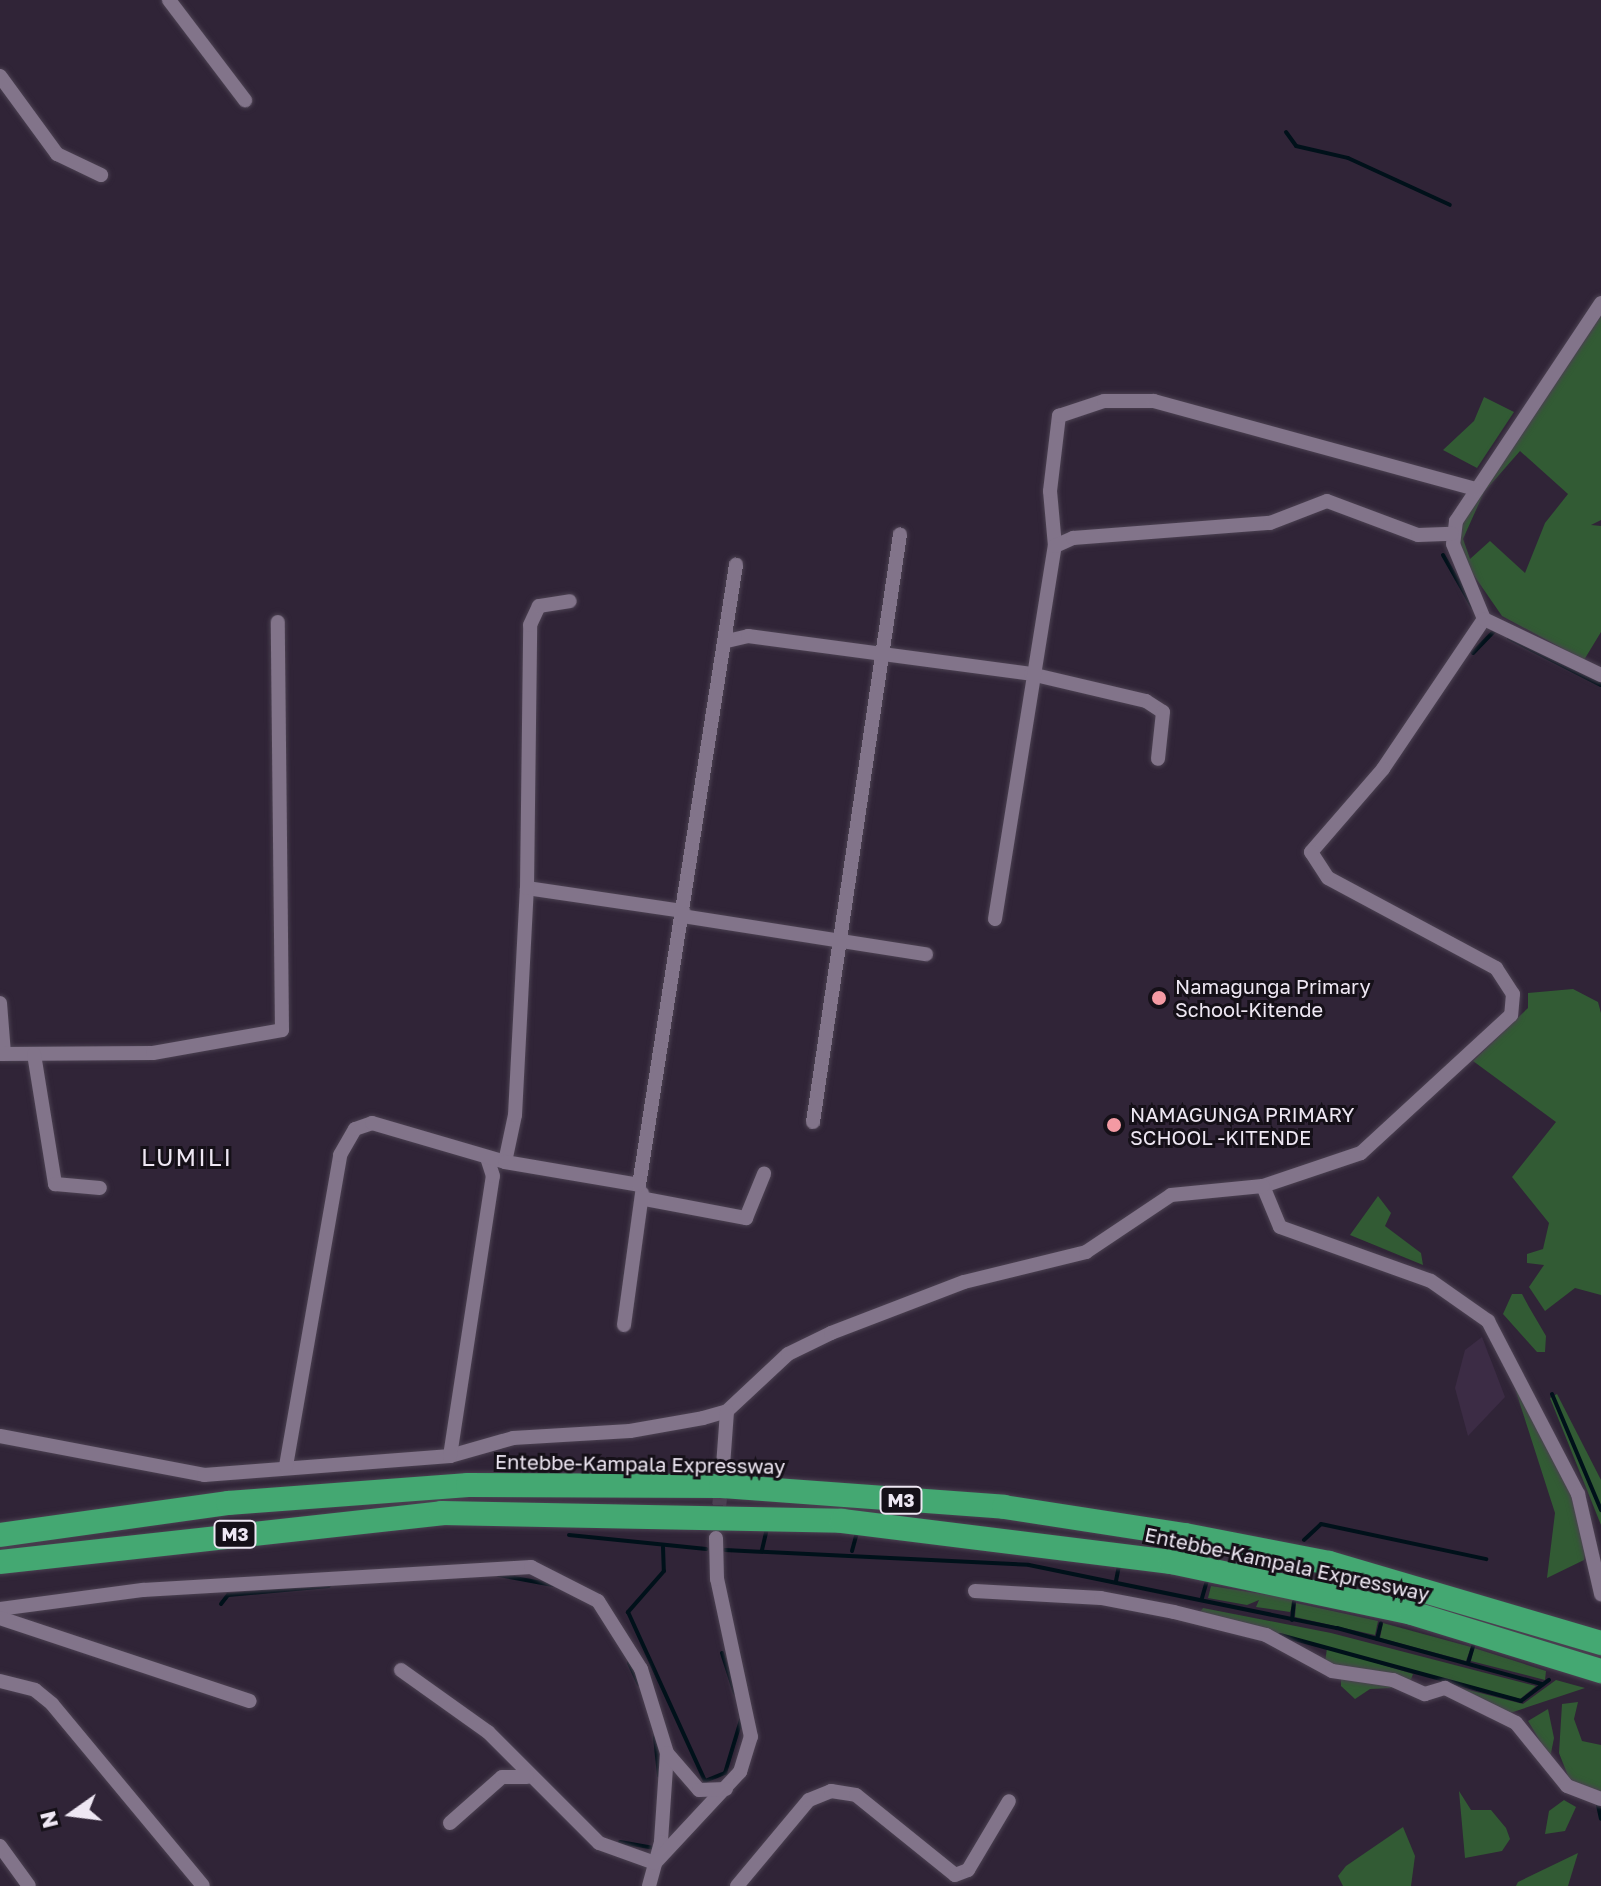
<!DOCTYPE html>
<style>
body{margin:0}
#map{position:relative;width:1601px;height:1886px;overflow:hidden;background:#302437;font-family:"Golos Text",sans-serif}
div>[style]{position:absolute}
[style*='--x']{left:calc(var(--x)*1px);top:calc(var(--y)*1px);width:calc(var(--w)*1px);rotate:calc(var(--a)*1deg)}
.built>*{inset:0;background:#3c2c45}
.green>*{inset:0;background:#325b34}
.stream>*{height:4px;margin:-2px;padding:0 2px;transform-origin:2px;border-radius:2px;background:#00111a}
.minor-tunnel>*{height:14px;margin-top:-7px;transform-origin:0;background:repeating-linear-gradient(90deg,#4c4153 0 14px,transparent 0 21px)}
.roads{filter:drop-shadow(0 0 2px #4b4151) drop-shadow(0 0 2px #4b4151)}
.minor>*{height:14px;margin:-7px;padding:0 7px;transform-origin:7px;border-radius:7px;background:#82748a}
.motorway>*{height:24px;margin:-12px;padding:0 12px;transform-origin:12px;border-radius:12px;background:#44a872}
.dots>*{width:22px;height:22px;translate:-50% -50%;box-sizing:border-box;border:4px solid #151018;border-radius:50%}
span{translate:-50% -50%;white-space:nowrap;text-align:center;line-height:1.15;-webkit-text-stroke:6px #151018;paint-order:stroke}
.shield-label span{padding:2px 6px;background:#151018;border:2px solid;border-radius:6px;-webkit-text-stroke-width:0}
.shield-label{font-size:18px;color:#eee7f3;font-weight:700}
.poi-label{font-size:20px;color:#eee7f3}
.left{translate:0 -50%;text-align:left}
.street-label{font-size:20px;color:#eee7f3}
.quarter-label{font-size:24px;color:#eee7f3;letter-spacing:2px}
.north{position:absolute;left:32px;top:1774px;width:80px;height:80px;-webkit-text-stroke:6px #151018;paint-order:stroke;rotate:256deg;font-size:22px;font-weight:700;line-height:32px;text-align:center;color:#eee7f3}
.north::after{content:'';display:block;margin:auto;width:28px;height:36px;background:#eee7f3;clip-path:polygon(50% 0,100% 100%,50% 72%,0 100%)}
</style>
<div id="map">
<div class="built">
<i style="clip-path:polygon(1482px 1337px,1505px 1397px,1468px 1436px,1455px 1388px,1465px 1350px)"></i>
</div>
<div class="green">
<i style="clip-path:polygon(evenodd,1601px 316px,1601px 520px,1591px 525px,1601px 526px,1601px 632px,1584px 660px,1502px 616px,1466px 564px,1458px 535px,1464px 516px,1601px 316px,1520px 451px,1568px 494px,1545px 523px,1525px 573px,1490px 541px,1470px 559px,1463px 539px,1484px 492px,1520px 451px)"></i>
<i style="clip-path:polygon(1484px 397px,1514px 412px,1477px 468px,1443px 450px,1474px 421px)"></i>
<i style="clip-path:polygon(1573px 989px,1598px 1002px,1601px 1013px,1601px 1295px,1575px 1288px,1545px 1311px,1529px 1287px,1544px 1265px,1527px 1263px,1527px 1254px,1543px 1249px,1549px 1223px,1512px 1177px,1556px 1122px,1473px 1061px,1528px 1008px,1528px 993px)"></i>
<i style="clip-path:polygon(1378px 1196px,1391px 1213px,1385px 1226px,1421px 1253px,1423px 1265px,1350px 1235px)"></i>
<i style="clip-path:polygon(1512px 1294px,1522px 1294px,1529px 1307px,1546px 1336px,1545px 1352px,1537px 1352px,1503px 1314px)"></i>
<i style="clip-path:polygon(1512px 1379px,1566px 1478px,1586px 1550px,1584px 1560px,1547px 1578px,1555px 1513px)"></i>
<i style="clip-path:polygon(1557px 1394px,1601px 1480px,1601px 1525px,1550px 1398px)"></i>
<i style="clip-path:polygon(1211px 1586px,1294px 1599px,1290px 1612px,1256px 1607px,1259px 1600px,1247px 1605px,1208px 1598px)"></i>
<i style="clip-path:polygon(1296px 1603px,1378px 1621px,1375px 1635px,1295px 1617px)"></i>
<i style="clip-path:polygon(1203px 1608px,1331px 1633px,1536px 1686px,1520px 1699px,1198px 1615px)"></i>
<i style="clip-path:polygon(1383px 1623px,1471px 1647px,1466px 1661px,1380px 1638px)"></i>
<i style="clip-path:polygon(1327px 1648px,1413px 1674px,1408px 1687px,1370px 1689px,1355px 1699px,1341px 1686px,1341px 1668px,1325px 1663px)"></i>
<i style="clip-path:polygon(1474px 1648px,1546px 1671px,1545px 1680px,1471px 1661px)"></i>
<i style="clip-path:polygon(1556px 1680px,1585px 1688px,1504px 1715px,1445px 1684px,1523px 1704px)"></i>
<i style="clip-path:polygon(1578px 1702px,1574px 1719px,1582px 1741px,1601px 1745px,1601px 1795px,1570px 1781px,1559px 1753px,1562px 1704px)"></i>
<i style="clip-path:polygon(1548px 1709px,1554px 1738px,1550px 1758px,1528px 1721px)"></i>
<i style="clip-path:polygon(1459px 1791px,1471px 1810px,1491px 1810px,1506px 1828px,1510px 1839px,1502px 1851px,1465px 1858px)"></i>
<i style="clip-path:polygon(1564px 1800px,1576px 1807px,1565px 1831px,1545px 1834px,1549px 1811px)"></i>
<i style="clip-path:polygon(1403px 1827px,1415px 1856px,1411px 1886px,1343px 1886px,1338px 1876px,1346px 1866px)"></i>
<i style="clip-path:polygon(1578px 1853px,1568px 1886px,1516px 1886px,1518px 1882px)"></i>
</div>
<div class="stream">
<i style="--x:1286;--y:132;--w:17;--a:54"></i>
<i style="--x:1296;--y:146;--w:53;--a:13"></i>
<i style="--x:1348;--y:158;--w:112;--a:24.7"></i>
<i style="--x:1443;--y:555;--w:59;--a:60.4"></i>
<i style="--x:1509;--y:638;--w:103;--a:27.1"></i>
<i style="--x:1473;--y:653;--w:30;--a:-46"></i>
<i style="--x:1552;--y:1394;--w:126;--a:67.1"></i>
<i style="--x:569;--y:1535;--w:138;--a:5.8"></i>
<i style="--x:1304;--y:1540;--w:23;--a:-43"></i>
<i style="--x:1321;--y:1524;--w:169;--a:12"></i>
<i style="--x:663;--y:1547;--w:24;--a:88"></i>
<i style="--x:664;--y:1571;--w:55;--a:131.3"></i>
<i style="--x:628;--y:1612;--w:186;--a:65.5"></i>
<i style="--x:705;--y:1781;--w:22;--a:-22"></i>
<i style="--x:725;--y:1773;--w:55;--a:-73.2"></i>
<i style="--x:725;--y:1550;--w:304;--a:2.8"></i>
<i style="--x:1029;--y:1565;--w:314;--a:11.6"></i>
<i style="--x:1337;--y:1628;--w:213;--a:15.3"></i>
<i style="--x:762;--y:1550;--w:23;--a:-77"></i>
<i style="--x:852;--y:1551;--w:20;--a:-75"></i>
<i style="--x:499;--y:1575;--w:55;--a:10.5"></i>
<i style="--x:1116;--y:1581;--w:16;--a:-79"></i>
<i style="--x:1202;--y:1598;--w:18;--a:-74"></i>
<i style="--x:221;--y:1604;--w:11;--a:-52"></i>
<i style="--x:228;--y:1595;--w:101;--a:-5.1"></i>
<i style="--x:1292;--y:1620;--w:18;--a:-84"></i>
<i style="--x:1280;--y:1635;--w:250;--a:15.3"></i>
<i style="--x:1521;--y:1701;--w:35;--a:-37"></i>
<i style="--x:1377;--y:1639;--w:16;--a:-76"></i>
<i style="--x:722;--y:1653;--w:42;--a:72"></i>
<i style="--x:629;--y:1663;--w:23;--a:65"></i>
<i style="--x:1468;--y:1663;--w:17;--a:-73"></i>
<i style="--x:655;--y:1737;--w:39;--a:84"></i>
<i style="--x:1598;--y:1805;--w:14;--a:78"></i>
<i style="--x:620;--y:1842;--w:34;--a:10"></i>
</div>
<div class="minor-tunnel">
<i style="--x:717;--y:1526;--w:47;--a:-83.9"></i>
</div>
<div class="roads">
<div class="minor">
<i style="--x:169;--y:0;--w:126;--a:52.8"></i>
<i style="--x:0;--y:76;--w:97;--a:53.8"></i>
<i style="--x:57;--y:154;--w:49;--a:25.5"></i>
<i style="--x:1601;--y:303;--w:262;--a:123.6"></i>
<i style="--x:1456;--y:521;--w:23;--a:97"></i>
<i style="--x:1453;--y:544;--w:81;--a:67.5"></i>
<i style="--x:1484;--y:619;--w:181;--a:124"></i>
<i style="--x:1383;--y:769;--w:110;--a:130.9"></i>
<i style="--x:1311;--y:852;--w:31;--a:57"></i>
<i style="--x:1328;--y:878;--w:191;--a:28.2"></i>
<i style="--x:1496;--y:968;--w:31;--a:57"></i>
<i style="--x:1513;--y:994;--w:21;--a:95"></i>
<i style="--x:1511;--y:1015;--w:204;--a:137.4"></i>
<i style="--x:1361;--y:1153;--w:103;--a:161.4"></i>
<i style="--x:1263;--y:1186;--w:44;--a:67.5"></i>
<i style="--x:1280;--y:1227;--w:160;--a:19.7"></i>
<i style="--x:1431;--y:1281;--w:70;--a:35.1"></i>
<i style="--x:1488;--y:1321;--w:195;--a:62.5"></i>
<i style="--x:1578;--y:1494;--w:103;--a:77"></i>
<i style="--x:1055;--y:546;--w:55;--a:-95.2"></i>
<i style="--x:1050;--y:491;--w:76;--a:-83.2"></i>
<i style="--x:1059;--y:416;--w:47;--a:-18.4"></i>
<i style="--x:1104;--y:401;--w:50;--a:0"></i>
<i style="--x:1154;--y:401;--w:334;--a:15.3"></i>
<i style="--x:1484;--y:619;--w:130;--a:25.6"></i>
<i style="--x:727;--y:641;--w:22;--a:-13"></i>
<i style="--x:748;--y:636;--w:286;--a:7.6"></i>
<i style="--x:1031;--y:674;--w:118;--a:13.2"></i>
<i style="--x:1146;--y:701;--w:20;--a:33"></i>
<i style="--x:1163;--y:712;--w:47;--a:96.1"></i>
<i style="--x:527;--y:888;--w:158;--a:8.4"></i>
<i style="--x:682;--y:916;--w:247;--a:8.9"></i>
<i style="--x:995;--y:919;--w:378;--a:-80.9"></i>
<i style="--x:1055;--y:546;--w:20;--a:-24"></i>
<i style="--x:1073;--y:538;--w:198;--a:-4.4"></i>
<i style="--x:1270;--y:523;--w:61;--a:-21.1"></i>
<i style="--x:1327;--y:501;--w:97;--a:20.5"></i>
<i style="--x:1418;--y:535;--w:34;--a:-2"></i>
<i style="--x:0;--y:1003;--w:51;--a:85.5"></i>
<i style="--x:0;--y:1054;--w:153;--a:-0.4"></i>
<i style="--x:153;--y:1053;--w:131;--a:-10.1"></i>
<i style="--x:282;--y:1030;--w:408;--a:-90.6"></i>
<i style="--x:34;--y:1054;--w:132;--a:80.8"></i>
<i style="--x:55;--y:1184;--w:45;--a:5.1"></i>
<i style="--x:813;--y:1122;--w:594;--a:-81.58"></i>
<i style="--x:505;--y:1162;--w:48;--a:-78"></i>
<i style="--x:515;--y:1115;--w:227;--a:-87"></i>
<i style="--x:527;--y:888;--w:263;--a:-89.3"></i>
<i style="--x:530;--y:625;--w:21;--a:-65"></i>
<i style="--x:539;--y:606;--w:31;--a:-9"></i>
<i style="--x:645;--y:1199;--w:103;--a:10.7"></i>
<i style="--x:746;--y:1218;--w:48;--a:-67.8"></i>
<i style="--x:624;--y:1325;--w:133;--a:-82.2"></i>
<i style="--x:0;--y:1436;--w:208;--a:10.8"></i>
<i style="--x:204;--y:1475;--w:247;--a:-4.4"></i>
<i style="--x:450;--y:1456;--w:66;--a:-15.9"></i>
<i style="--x:513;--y:1438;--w:117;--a:-3.4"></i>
<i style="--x:630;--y:1431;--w:74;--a:-10.1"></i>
<i style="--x:703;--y:1418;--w:25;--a:-16"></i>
<i style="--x:727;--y:1411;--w:83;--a:-43.1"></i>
<i style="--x:788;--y:1354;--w:48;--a:-26"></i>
<i style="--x:831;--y:1333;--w:142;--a:-21"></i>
<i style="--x:964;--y:1282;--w:126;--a:-13.8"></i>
<i style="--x:1086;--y:1252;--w:102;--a:-33.8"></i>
<i style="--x:1171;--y:1195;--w:92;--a:-5.6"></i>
<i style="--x:450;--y:1456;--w:283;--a:-81.3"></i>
<i style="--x:493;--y:1176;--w:20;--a:-108"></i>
<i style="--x:286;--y:1466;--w:316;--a:-80.1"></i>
<i style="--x:340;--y:1155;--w:30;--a:-60"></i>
<i style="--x:355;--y:1129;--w:18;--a:-19"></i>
<i style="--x:372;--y:1123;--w:139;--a:16.3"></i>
<i style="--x:505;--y:1162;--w:136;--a:9.7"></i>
<i style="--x:639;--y:1185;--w:628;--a:-81.11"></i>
<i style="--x:723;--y:1466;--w:55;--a:-85.8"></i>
<i style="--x:975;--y:1591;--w:126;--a:3.2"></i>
<i style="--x:1101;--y:1598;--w:74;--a:10.9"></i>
<i style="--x:1174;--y:1612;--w:95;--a:14"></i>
<i style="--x:1266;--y:1635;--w:75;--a:28.6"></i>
<i style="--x:1332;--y:1671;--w:62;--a:8.4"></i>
<i style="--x:1393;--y:1680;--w:35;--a:24"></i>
<i style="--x:1425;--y:1694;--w:21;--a:-17"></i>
<i style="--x:1445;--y:1688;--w:79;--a:26.2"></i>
<i style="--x:1516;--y:1723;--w:81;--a:51"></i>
<i style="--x:1567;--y:1786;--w:36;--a:21"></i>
<i style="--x:0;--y:1609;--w:144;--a:-7.6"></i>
<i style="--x:143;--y:1590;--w:389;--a:-3.4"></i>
<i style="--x:531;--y:1567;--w:75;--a:26.9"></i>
<i style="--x:598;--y:1601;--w:80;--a:57.7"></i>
<i style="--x:641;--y:1669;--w:88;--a:72.8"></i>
<i style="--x:667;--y:1753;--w:89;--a:93.9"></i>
<i style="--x:661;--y:1842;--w:46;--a:105.3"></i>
<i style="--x:0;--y:1618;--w:263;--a:18.4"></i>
<i style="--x:401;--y:1670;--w:107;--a:35.5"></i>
<i style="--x:488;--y:1732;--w:157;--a:45"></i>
<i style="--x:599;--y:1843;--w:59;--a:19.7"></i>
<i style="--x:655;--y:1863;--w:125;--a:-47"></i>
<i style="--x:740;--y:1772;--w:37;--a:-73"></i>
<i style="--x:751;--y:1737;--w:162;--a:-102.1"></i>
<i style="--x:717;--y:1579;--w:41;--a:-91.4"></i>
<i style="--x:0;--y:1681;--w:36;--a:14"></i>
<i style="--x:35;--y:1690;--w:22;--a:39"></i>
<i style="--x:52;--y:1704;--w:236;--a:50.3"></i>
<i style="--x:667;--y:1753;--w:49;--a:49.1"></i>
<i style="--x:699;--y:1790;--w:27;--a:-2"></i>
<i style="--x:450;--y:1823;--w:69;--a:-41.5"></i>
<i style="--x:502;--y:1777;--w:25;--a:0"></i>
<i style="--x:0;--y:1846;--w:49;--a:54.1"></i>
<i style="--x:737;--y:1886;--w:112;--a:-50.1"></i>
<i style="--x:809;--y:1800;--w:24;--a:-22"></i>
<i style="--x:831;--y:1791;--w:25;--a:9"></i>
<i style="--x:856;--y:1795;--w:127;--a:38.9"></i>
<i style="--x:955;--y:1875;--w:14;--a:-21"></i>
<i style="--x:968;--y:1870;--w:80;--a:-59.3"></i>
</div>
<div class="motorway">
<i style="--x:0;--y:1535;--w:230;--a:-8"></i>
<i style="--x:228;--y:1503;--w:241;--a:-4.3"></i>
<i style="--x:468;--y:1485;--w:253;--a:0.2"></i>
<i style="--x:721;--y:1486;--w:284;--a:4.2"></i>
<i style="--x:1004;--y:1507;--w:183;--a:8.8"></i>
<i style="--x:1185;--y:1535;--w:147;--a:11"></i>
<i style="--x:1329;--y:1563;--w:284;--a:16.4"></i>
<i style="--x:0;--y:1562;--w:444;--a:-6.3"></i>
<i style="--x:441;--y:1513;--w:401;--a:1.1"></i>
<i style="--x:842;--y:1521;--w:332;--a:7.1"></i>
<i style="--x:1171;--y:1562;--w:246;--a:11.9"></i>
<i style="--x:1412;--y:1613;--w:198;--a:17.1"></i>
</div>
</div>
<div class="dots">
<i style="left:1159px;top:998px;background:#f49aa3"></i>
<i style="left:1114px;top:1125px;background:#f49aa3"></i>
</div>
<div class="shield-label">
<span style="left:901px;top:1500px">M3</span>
<span style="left:235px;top:1534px">M3</span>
</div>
<div class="poi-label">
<span class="left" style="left:1175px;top:998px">Namagunga Primary<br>School-Kitende</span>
<span class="left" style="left:1130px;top:1126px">NAMAGUNGA PRIMARY<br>SCHOOL -KITENDE</span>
</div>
<div class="street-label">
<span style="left:640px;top:1464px;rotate:1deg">Entebbe-Kampala Expressway</span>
<span style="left:1287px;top:1564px;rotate:12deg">Entebbe-Kampala Expressway</span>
</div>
<div class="quarter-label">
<span style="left:187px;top:1157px">LUMILI</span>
</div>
<div class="north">N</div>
</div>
